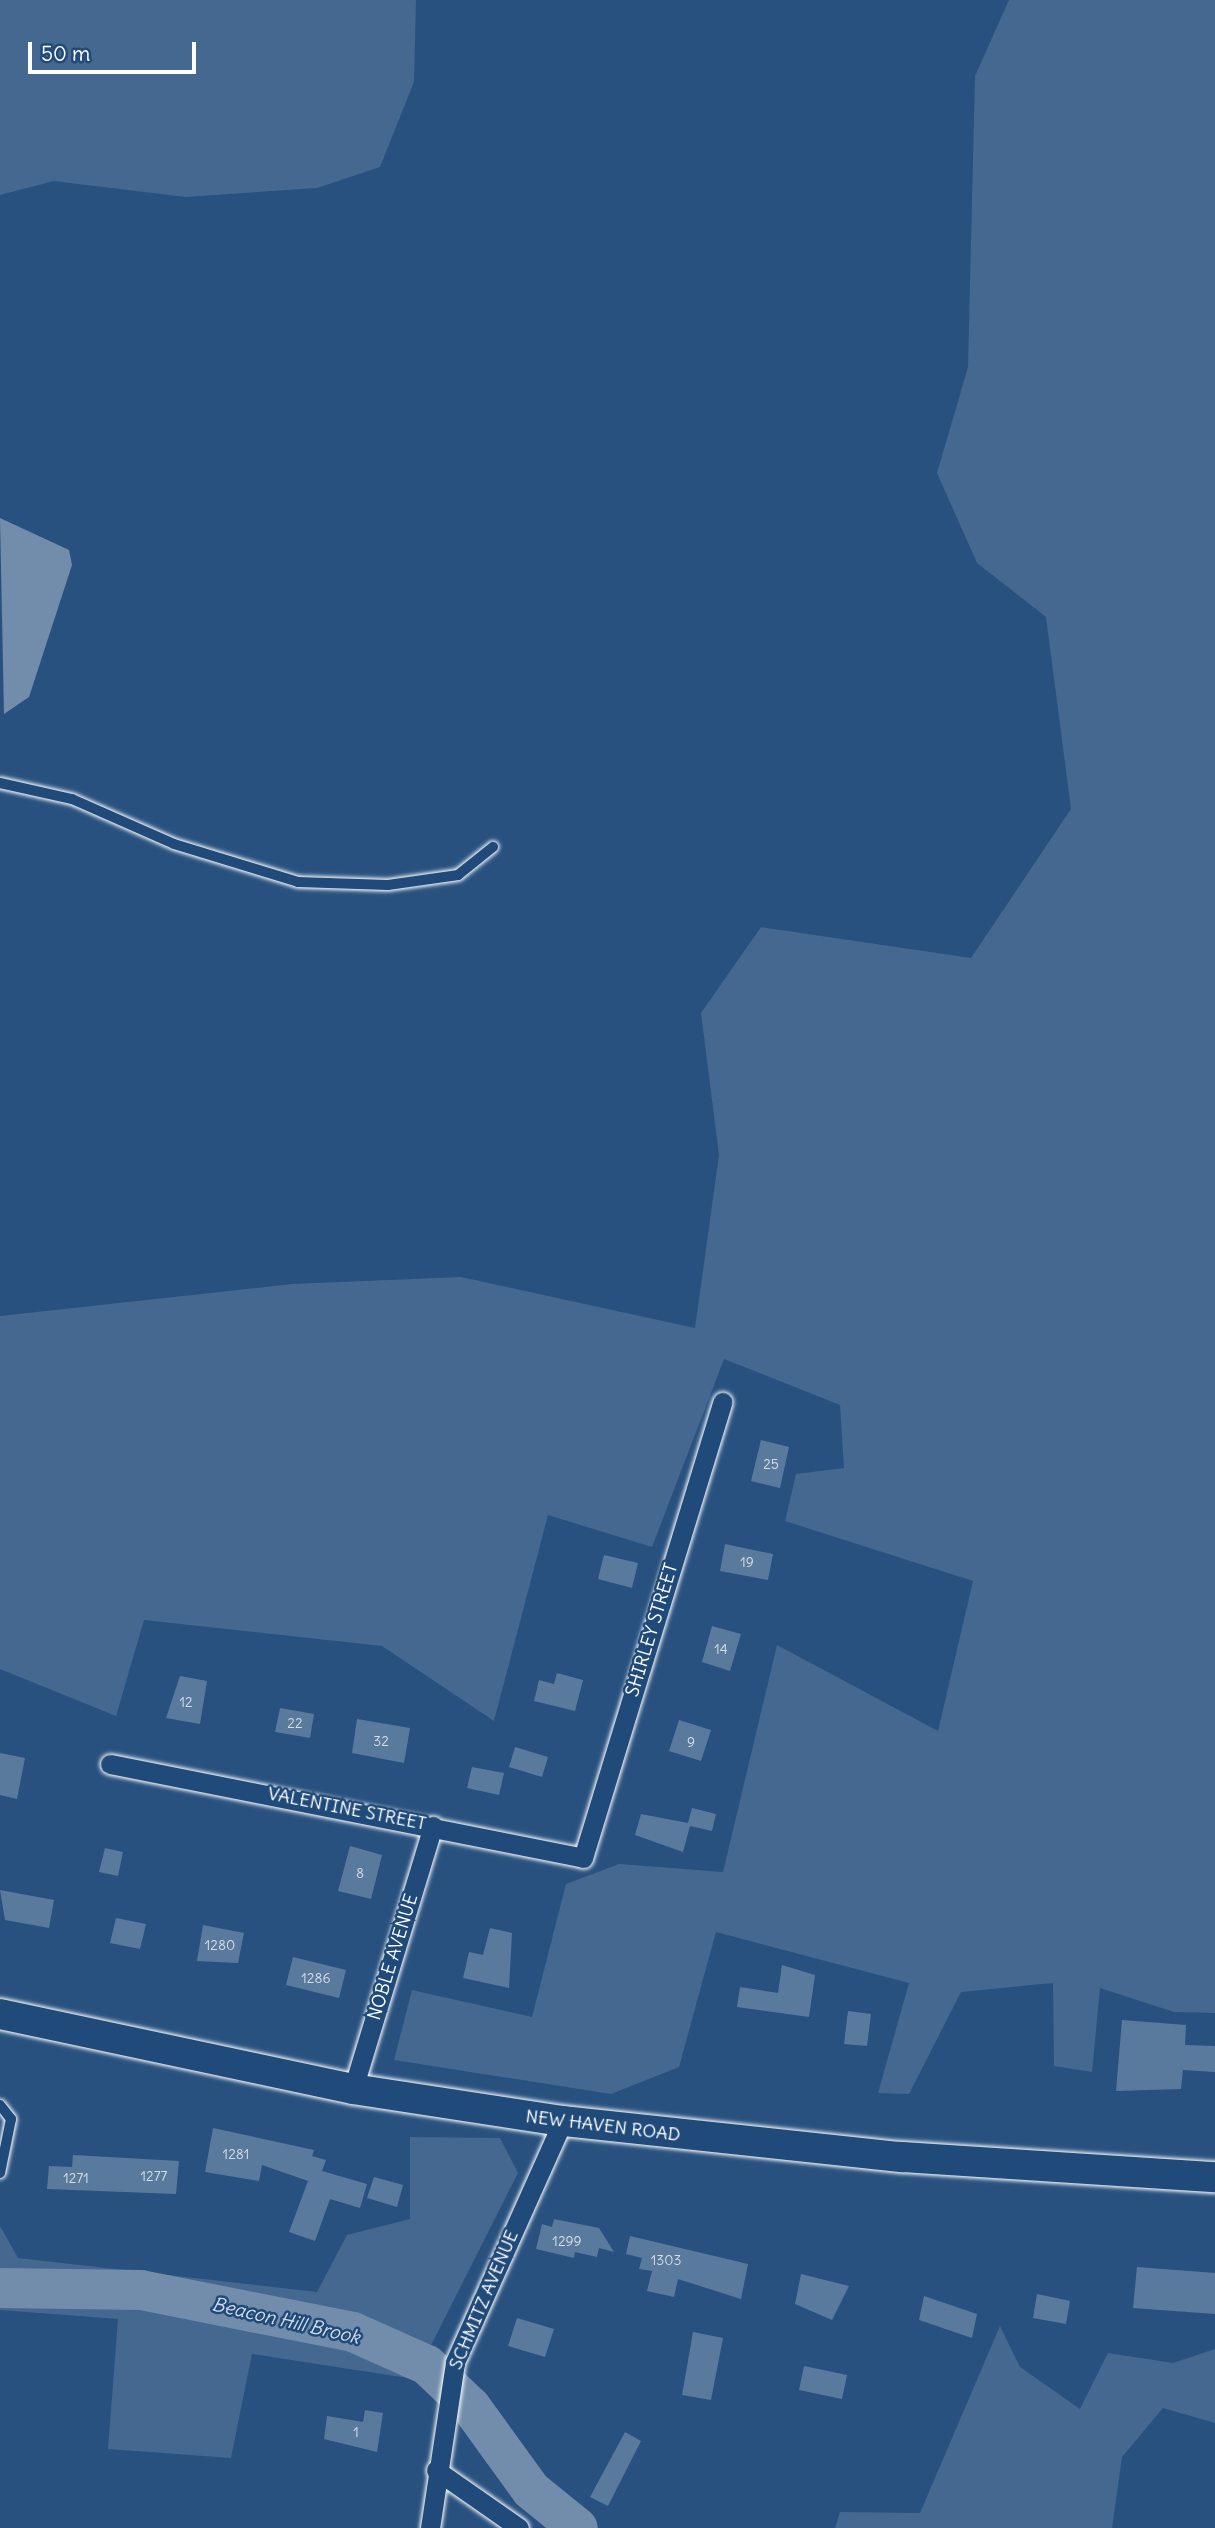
<!DOCTYPE html>
<style>
body{margin:0}
#map{position:relative;width:1215px;height:2528px;overflow:hidden;background:#28517f;font-family:Delius,sans-serif}
div>[style]{position:absolute}
[style*='--x']{left:calc(var(--x)*1px);top:calc(var(--y)*1px);width:calc(var(--w)*1px);rotate:calc(var(--a)*1deg)}
.green>*{inset:0;background:#446890}
.water>*{inset:0;background:#718dab}
.river>*{height:40px;margin:-20px;padding:0 20px;transform-origin:20px;border-radius:20px;background:#718dab}
.building>*{inset:0;background:#5a7a9d}
.roads{filter:drop-shadow(0 0 2px #fff) drop-shadow(0 0 2px #fff)}
.service>*{height:10px;margin:-5px;padding:0 5px;transform-origin:5px;border-radius:5px;background:#1f4a7a}
.minor>*{height:19px;margin:-9.5px;padding:0 9.5px;transform-origin:9.5px;border-radius:9.5px;background:#1f4a7a}
.primary>*{height:30px;margin:-15px;padding:0 15px;transform-origin:15px;border-radius:15px;background:#1f4a7a}
span{translate:-50% -50%;white-space:nowrap;text-align:center;line-height:1.15;-webkit-text-stroke:5px #1f4a7a;paint-order:stroke}
.number-label{font-size:14px;color:#d6dee6}
.number-label span{-webkit-text-stroke-width:0}
.street-label{font-size:18px;color:#fff}
.water-label{font-size:19px;color:#d4dde6;font-style:italic}
.scale{position:absolute;left:28px;top:42px;width:168px;height:32px;box-sizing:border-box;border:4px solid #fff;border-top:0;padding-left:9px;font-size:21px;line-height:24px;white-space:nowrap;color:#fff;-webkit-text-stroke:5px #1f4a7a;paint-order:stroke}
</style>
<div id="map">
<div class="green">
<i style="clip-path:polygon(0 0,416px 0,414px 82px,380px 167px,317px 188px,185px 197px,54px 181px,0 195px)"></i>
<i style="clip-path:polygon(1009px 0,1215px 0,1215px 2013px,1174px 2012px,1100px 1988px,1092px 2072px,1054px 2066px,1053px 1983px,961px 1992px,909px 2094px,878px 2093px,909px 1983px,716px 1932px,679px 2067px,611px 2094px,394px 2060px,412px 1990px,532px 2017px,566px 1884px,619px 1864px,723px 1872px,777px 1645px,938px 1731px,973px 1581px,785px 1521px,796px 1474px,844px 1468px,840px 1405px,724px 1359px,652px 1547px,548px 1515px,494px 1721px,382px 1646px,144px 1620px,116px 1716px,0 1669px,0 1316px,292px 1284px,461px 1277px,695px 1328px,719px 1155px,701px 1013px,761px 927px,971px 958px,1071px 809px,1046px 617px,977px 563px,937px 473px,968px 367px,975px 76px)"></i>
<i style="clip-path:polygon(410px 2137px,500px 2138px,518px 2173px,414px 2379px,252px 2354px,231px 2458px,108px 2449px,118px 2319px,0 2310px,0 2226px,18px 2258px,317px 2292px,347px 2235px,410px 2219px)"></i>
<i style="clip-path:polygon(1000px 2326px,1020px 2367px,1080px 2409px,1108px 2353px,1173px 2363px,1215px 2349px,1215px 2423px,1163px 2408px,1122px 2457px,1112px 2528px,835px 2528px,840px 2512px,920px 2513px)"></i>
</div>
<div class="water">
<i style="clip-path:polygon(0 518px,69px 550px,72px 565px,29px 697px,4px 714px)"></i>
</div>
<div class="river">
<i style="--x:0;--y:2288;--w:141;--a:0.8"></i>
<i style="--x:141;--y:2290;--w:216;--a:11.2"></i>
<i style="--x:353;--y:2332;--w:81;--a:24"></i>
<i style="--x:427;--y:2365;--w:61;--a:43.7"></i>
<i style="--x:471;--y:2407;--w:102;--a:54.1"></i>
<i style="--x:531;--y:2490;--w:60;--a:39"></i>
</div>
<div class="building">
<i style="clip-path:polygon(761px 1440px,789px 1447px,780px 1488px,751px 1481px)"></i>
<i style="clip-path:polygon(725px 1544px,773px 1554px,768px 1580px,720px 1571px)"></i>
<i style="clip-path:polygon(604px 1555px,638px 1563px,632px 1588px,598px 1579px)"></i>
<i style="clip-path:polygon(712px 1626px,741px 1634px,730px 1671px,702px 1662px)"></i>
<i style="clip-path:polygon(557px 1673px,583px 1680px,575px 1711px,534px 1701px,539px 1680px,554px 1684px)"></i>
<i style="clip-path:polygon(180px 1676px,207px 1681px,200px 1724px,166px 1718px)"></i>
<i style="clip-path:polygon(280px 1708px,314px 1714px,310px 1738px,275px 1732px)"></i>
<i style="clip-path:polygon(357px 1719px,410px 1728px,404px 1763px,352px 1753px)"></i>
<i style="clip-path:polygon(679px 1720px,711px 1730px,701px 1761px,669px 1751px)"></i>
<i style="clip-path:polygon(515px 1747px,548px 1757px,542px 1777px,509px 1767px)"></i>
<i style="clip-path:polygon(0 1753px,25px 1758px,17px 1799px,0 1795px)"></i>
<i style="clip-path:polygon(472px 1767px,504px 1773px,499px 1795px,467px 1788px)"></i>
<i style="clip-path:polygon(692px 1808px,716px 1814px,712px 1831px,690px 1826px,683px 1852px,635px 1835px,641px 1814px,688px 1823px)"></i>
<i style="clip-path:polygon(350px 1846px,382px 1855px,371px 1899px,338px 1891px)"></i>
<i style="clip-path:polygon(105px 1848px,123px 1852px,118px 1876px,99px 1872px)"></i>
<i style="clip-path:polygon(0 1890px,54px 1900px,49px 1928px,5px 1920px)"></i>
<i style="clip-path:polygon(116px 1918px,146px 1924px,140px 1949px,110px 1943px)"></i>
<i style="clip-path:polygon(203px 1925px,244px 1933px,238px 1963px,197px 1961px)"></i>
<i style="clip-path:polygon(490px 1928px,512px 1933px,509px 1988px,463px 1978px,469px 1952px,483px 1955px)"></i>
<i style="clip-path:polygon(293px 1957px,346px 1970px,339px 1998px,286px 1985px)"></i>
<i style="clip-path:polygon(782px 1965px,815px 1975px,809px 2017px,737px 2007px,740px 1987px,778px 1993px)"></i>
<i style="clip-path:polygon(848px 2011px,871px 2014px,867px 2046px,844px 2044px)"></i>
<i style="clip-path:polygon(1122px 2020px,1186px 2025px,1185px 2045px,1215px 2046px,1215px 2072px,1183px 2070px,1181px 2089px,1116px 2091px)"></i>
<i style="clip-path:polygon(213px 2128px,314px 2150px,312px 2156px,326px 2160px,322px 2171px,367px 2184px,360px 2208px,330px 2199px,315px 2241px,289px 2232px,308px 2181px,262px 2165px,259px 2181px,205px 2172px)"></i>
<i style="clip-path:polygon(73px 2155px,179px 2161px,176px 2194px,47px 2189px,49px 2166px,72px 2167px)"></i>
<i style="clip-path:polygon(374px 2177px,403px 2185px,397px 2207px,367px 2198px)"></i>
<i style="clip-path:polygon(554px 2219px,599px 2228px,614px 2252px,599px 2248px,597px 2257px,575px 2252px,574px 2258px,536px 2249px,542px 2224px,552px 2227px)"></i>
<i style="clip-path:polygon(630px 2236px,748px 2264px,741px 2299px,678px 2279px,674px 2297px,647px 2291px,652px 2271px,639px 2269px,642px 2258px,626px 2254px)"></i>
<i style="clip-path:polygon(1137px 2267px,1215px 2273px,1215px 2314px,1133px 2308px)"></i>
<i style="clip-path:polygon(801px 2274px,849px 2286px,832px 2320px,795px 2304px)"></i>
<i style="clip-path:polygon(1037px 2294px,1070px 2301px,1066px 2324px,1033px 2318px)"></i>
<i style="clip-path:polygon(924px 2296px,977px 2314px,972px 2338px,919px 2320px)"></i>
<i style="clip-path:polygon(517px 2318px,554px 2329px,545px 2357px,508px 2346px)"></i>
<i style="clip-path:polygon(693px 2332px,723px 2338px,711px 2400px,682px 2395px)"></i>
<i style="clip-path:polygon(804px 2366px,847px 2375px,842px 2399px,799px 2390px)"></i>
<i style="clip-path:polygon(365px 2410px,383px 2413px,377px 2452px,324px 2439px,327px 2416px,363px 2422px)"></i>
<i style="clip-path:polygon(625px 2432px,641px 2441px,608px 2506px,590px 2497px)"></i>
</div>
<div class="roads">
<div class="service">
<i style="--x:0;--y:783;--w:74;--a:12.5"></i>
<i style="--x:72;--y:799;--w:111;--a:23.8"></i>
<i style="--x:174;--y:844;--w:130;--a:17"></i>
<i style="--x:298;--y:882;--w:90;--a:1.9"></i>
<i style="--x:388;--y:885;--w:71;--a:-8.1"></i>
<i style="--x:458;--y:875;--w:45;--a:-38.7"></i>
<i style="--x:0;--y:2105;--w:18;--a:52"></i>
<i style="--x:11;--y:2119;--w:55;--a:101.5"></i>
</div>
<div class="minor">
<i style="--x:110;--y:1764;--w:482;--a:11.2"></i>
<i style="--x:583;--y:1858;--w:477;--a:-73"></i>
<i style="--x:353;--y:2089;--w:275;--a:-73.1"></i>
<i style="--x:436;--y:2470;--w:101;--a:34.9"></i>
<i style="--x:430;--y:2528;--w:168;--a:-81.4"></i>
<i style="--x:455;--y:2362;--w:264;--a:-65.9"></i>
</div>
<div class="primary">
<i style="--x:0;--y:2014;--w:361;--a:12"></i>
<i style="--x:353;--y:2089;--w:212;--a:8.7"></i>
<i style="--x:563;--y:2121;--w:341;--a:6.1"></i>
<i style="--x:902;--y:2157;--w:314;--a:3.7"></i>
</div>
</div>
<div class="number-label">
<span style="left:771px;top:1464px">25</span>
<span style="left:747px;top:1562px">19</span>
<span style="left:721px;top:1649px">14</span>
<span style="left:186px;top:1702px">12</span>
<span style="left:295px;top:1723px">22</span>
<span style="left:381px;top:1741px">32</span>
<span style="left:691px;top:1742px">9</span>
<span style="left:360px;top:1873px">8</span>
<span style="left:220px;top:1945px">1280</span>
<span style="left:316px;top:1978px">1286</span>
<span style="left:236px;top:2154px">1281</span>
<span style="left:154px;top:2176px">1277</span>
<span style="left:76px;top:2178px">1271</span>
<span style="left:567px;top:2241px">1299</span>
<span style="left:666px;top:2260px">1303</span>
<span style="left:356px;top:2432px">1</span>
</div>
<div class="street-label">
<span style="left:652px;top:1630px;rotate:-73deg">SHIRLEY STREET</span>
<span style="left:347px;top:1809px;rotate:11deg">VALENTINE STREET</span>
<span style="left:393px;top:1957px;rotate:-73deg">NOBLE AVENUE</span>
<span style="left:603px;top:2126px;rotate:7deg">NEW HAVEN ROAD</span>
<span style="left:484px;top:2300px;rotate:-67deg">SCHMITZ AVENUE</span>
</div>
<div class="water-label">
<span style="left:286px;top:2321px;rotate:13deg">Beacon Hill Brook</span>
</div>
<div class="scale">50 m</div>
</div>
